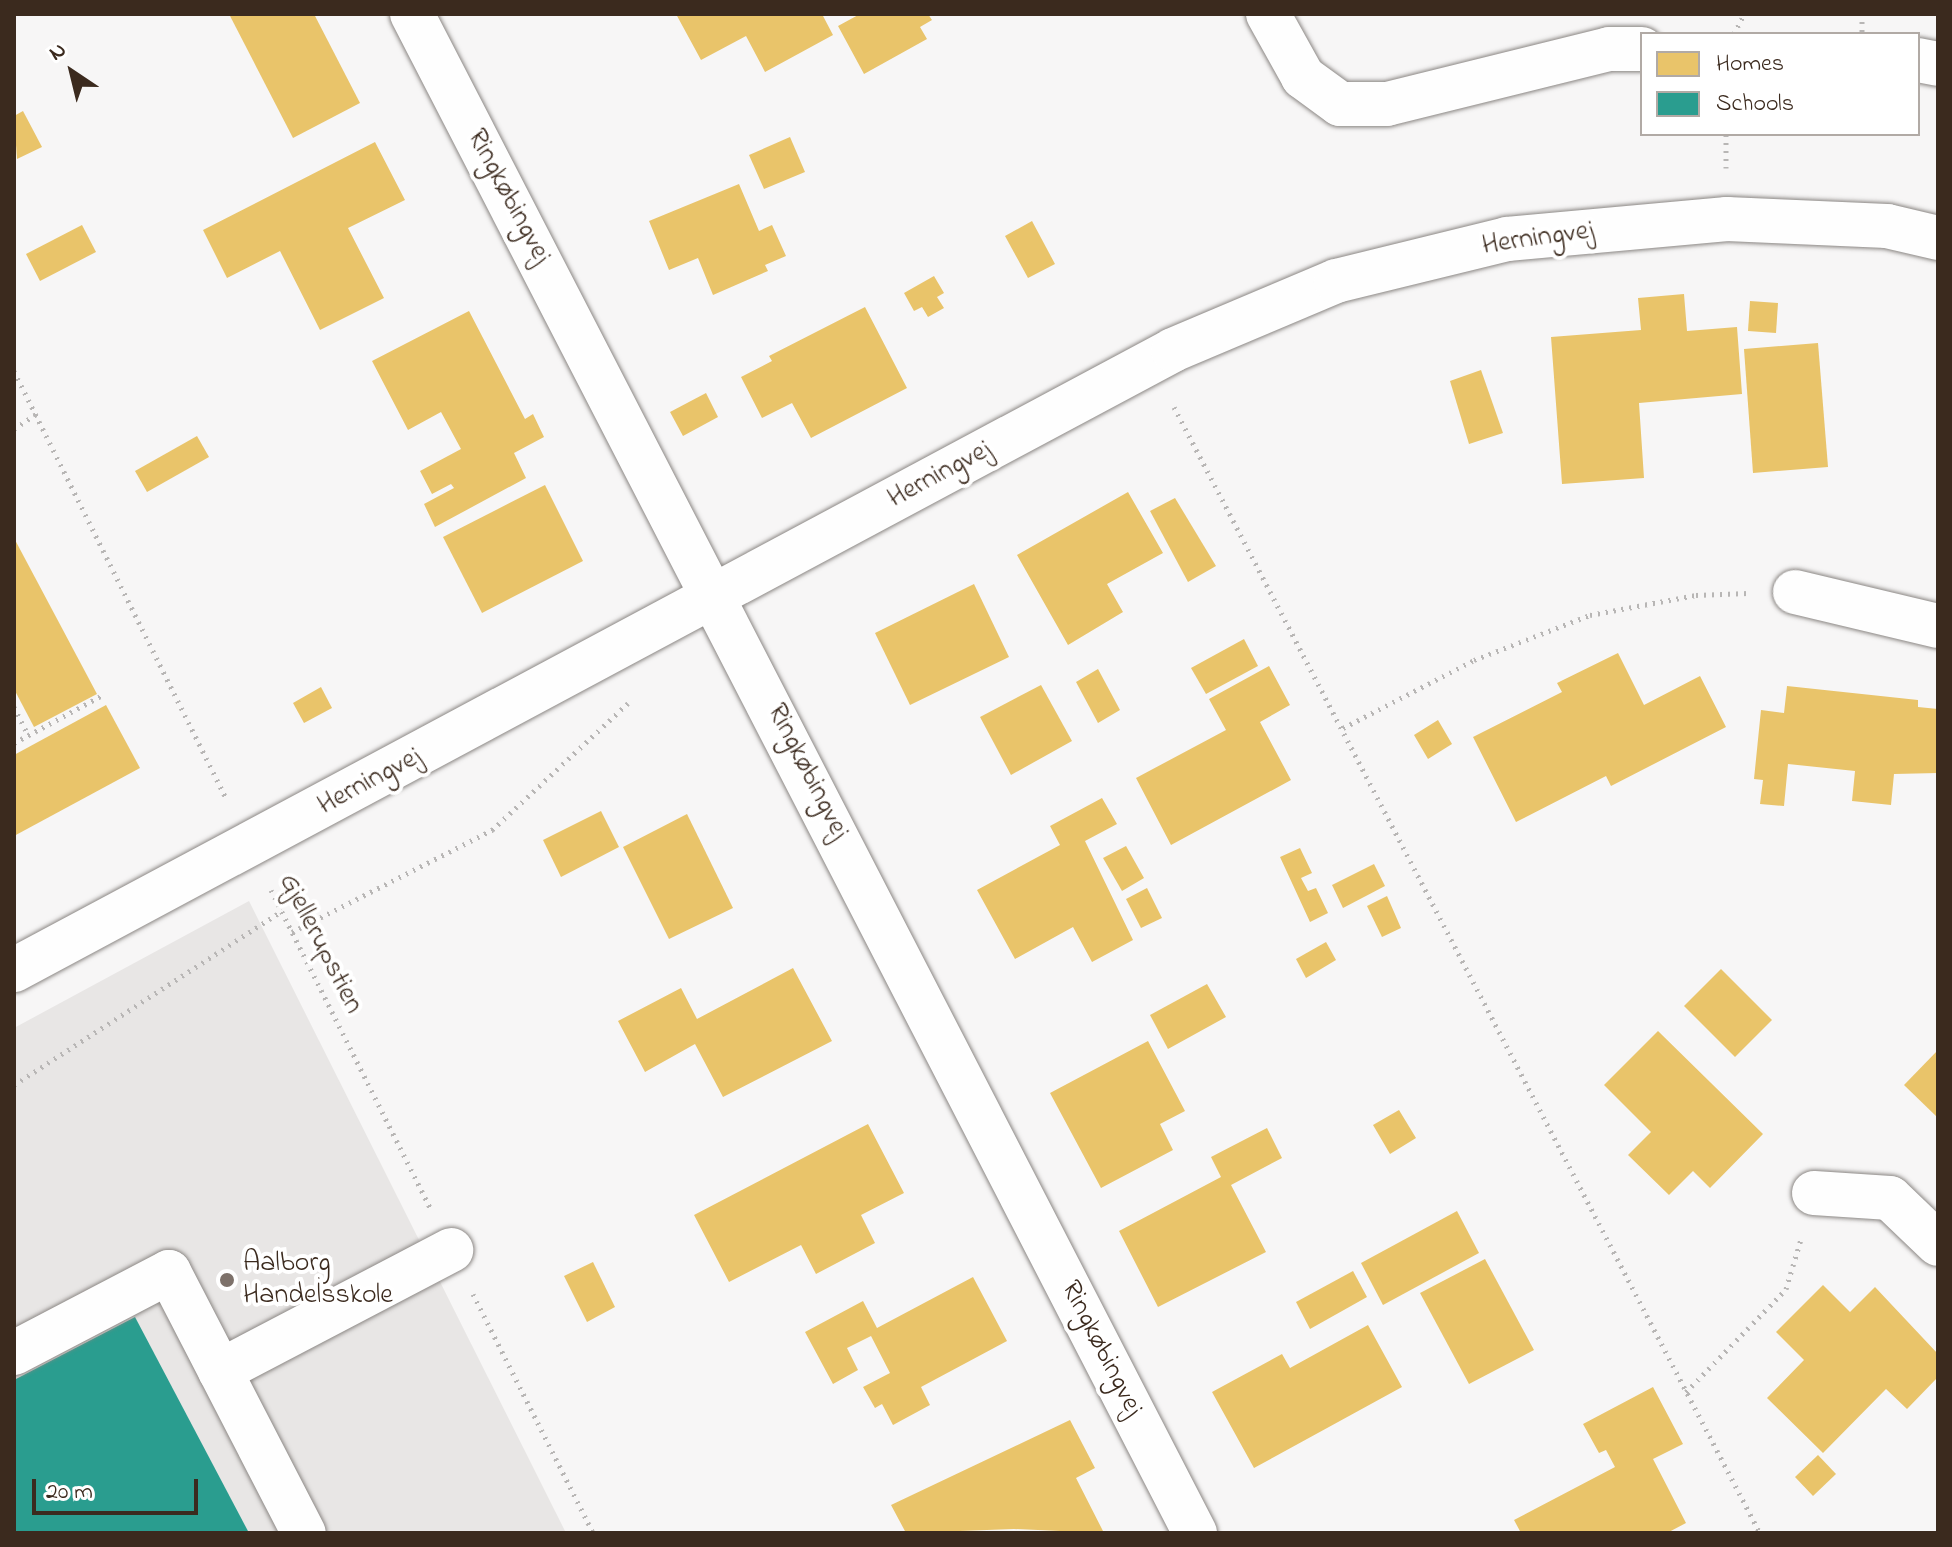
<!DOCTYPE html>
<meta charset="utf-8">
<style>
body{margin:0}
#map{position:relative;width:1952px;height:1547px;overflow:hidden;background:#f7f6f6;font-family:"Indie Flower",sans-serif}
div>[style]{position:absolute}
[style*='--x']{left:calc(var(--x)*1px);top:calc(var(--y)*1px);width:calc(var(--w)*1px);rotate:calc(var(--a)*1deg)}
.built>*{inset:0;background:#e8e6e5}
.homes>*{inset:0;background:#e9c46a}
.schools>*{inset:0;background:#2a9d8f}
.path>*{height:5px;margin-top:-2.5px;transform-origin:0;background:repeating-linear-gradient(90deg,#b8b6b5 0 2px,transparent 0 8px)}
.roads{filter:drop-shadow(0 0 2px #8b8784) drop-shadow(0 0 2px #8b8784)}
.minor>*{height:44px;margin:-22px;padding:0 22px;transform-origin:22px;border-radius:22px;background:#fefefe}
.dots>*{width:22px;height:22px;translate:-50% -50%;box-sizing:border-box;border:4px solid #fff;border-radius:50%}
span{translate:-50% -50%;white-space:nowrap;text-align:center;line-height:1.15;-webkit-text-stroke:8px #fff;paint-order:stroke}
.street-label{font-size:28px;color:#3b2a1e}
.poi-label{font-size:28px;color:#3b2a1e}
.left{translate:0 -50%;text-align:left}
.frame{position:absolute;inset:0;border:16px solid #3b2a1e;pointer-events:none}
.legend{position:absolute;left:1640px;top:32px;width:280px;height:104px;box-sizing:border-box;background:#fff;border:2px solid #b1aaa5;margin:0;padding:10px 14px;list-style:none;font-size:24px;color:#3b2a1e}
.legend li{display:flex;align-items:center;gap:16px;height:40px}
.legend b{width:40px;border:2px solid #b1aaa5}
.north{position:absolute;left:32px;top:32px;width:80px;height:80px;-webkit-text-stroke:6px #fff;paint-order:stroke;rotate:325deg;font-size:22px;font-weight:700;line-height:32px;text-align:center;color:#3b2a1e}
.north::after{content:'';display:block;margin:auto;width:28px;height:36px;background:#3b2a1e;clip-path:polygon(50% 0,100% 100%,50% 72%,0 100%)}
.scale{position:absolute;left:32px;top:1479px;width:166px;height:36px;box-sizing:border-box;border:4px solid #3b2a1e;border-top:0;padding-left:10px;font-size:24px;line-height:28px;white-space:nowrap;color:#3b2a1e;-webkit-text-stroke:6px #fff;paint-order:stroke}
</style>
<div id="map">
<div class="built">
<i style="clip-path:polygon(249px 901px,566px 1533px,14px 1533px,14px 1028px)"></i>
</div>
<div class="homes">
<i style="clip-path:polygon(229px 14px,314px 14px,360px 103px,293px 138px)"></i>
<i style="clip-path:polygon(676px 14px,822px 14px,833px 35px,765px 72px,746px 36px,701px 60px)"></i>
<i style="clip-path:polygon(860px 14px,928px 14px,932px 20px,920px 27px,927px 39px,864px 74px,838px 26px)"></i>
<i style="clip-path:polygon(23px 111px,42px 147px,17px 159px,14px 116px)"></i>
<i style="clip-path:polygon(790px 137px,805px 172px,764px 189px,749px 155px)"></i>
<i style="clip-path:polygon(375px 142px,405px 200px,348px 228px,384px 298px,320px 330px,280px 251px,227px 278px,203px 230px)"></i>
<i style="clip-path:polygon(739px 184px,759px 231px,772px 225px,786px 256px,765px 265px,768px 271px,713px 295px,698px 258px,669px 270px,649px 221px)"></i>
<i style="clip-path:polygon(1032px 221px,1055px 264px,1028px 278px,1005px 236px)"></i>
<i style="clip-path:polygon(82px 225px,96px 252px,40px 281px,26px 254px)"></i>
<i style="clip-path:polygon(934px 276px,944px 293px,937px 297px,944px 308px,928px 317px,922px 307px,914px 311px,904px 293px)"></i>
<i style="clip-path:polygon(1684px 294px,1687px 331px,1737px 327px,1742px 394px,1639px 403px,1644px 478px,1562px 484px,1551px 337px,1641px 330px,1638px 298px)"></i>
<i style="clip-path:polygon(1750px 301px,1778px 303px,1776px 333px,1748px 331px)"></i>
<i style="clip-path:polygon(865px 307px,907px 388px,811px 438px,792px 403px,762px 418px,741px 377px,772px 361px,769px 356px)"></i>
<i style="clip-path:polygon(469px 311px,525px 419px,533px 414px,544px 437px,514px 453px,526px 478px,435px 527px,424px 504px,454px 488px,451px 484px,432px 494px,420px 471px,461px 449px,441px 412px,408px 430px,372px 361px)"></i>
<i style="clip-path:polygon(1818px 343px,1828px 467px,1753px 473px,1744px 349px)"></i>
<i style="clip-path:polygon(1481px 370px,1503px 433px,1469px 444px,1450px 381px)"></i>
<i style="clip-path:polygon(706px 393px,718px 417px,683px 436px,670px 412px)"></i>
<i style="clip-path:polygon(197px 436px,209px 457px,147px 492px,135px 471px)"></i>
<i style="clip-path:polygon(545px 485px,583px 561px,482px 613px,443px 537px)"></i>
<i style="clip-path:polygon(1128px 492px,1163px 553px,1107px 584px,1123px 612px,1068px 645px,1017px 555px)"></i>
<i style="clip-path:polygon(1175px 498px,1216px 566px,1188px 582px,1150px 511px)"></i>
<i style="clip-path:polygon(14px 538px,97px 694px,34px 727px,14px 689px)"></i>
<i style="clip-path:polygon(974px 584px,1009px 657px,910px 705px,875px 633px)"></i>
<i style="clip-path:polygon(1244px 639px,1258px 666px,1206px 694px,1191px 668px)"></i>
<i style="clip-path:polygon(1618px 653px,1644px 705px,1700px 676px,1726px 727px,1611px 786px,1606px 776px,1516px 822px,1473px 737px,1562px 692px,1557px 683px)"></i>
<i style="clip-path:polygon(1269px 666px,1290px 705px,1260px 722px,1291px 780px,1171px 845px,1136px 778px,1226px 730px,1209px 699px)"></i>
<i style="clip-path:polygon(1098px 669px,1120px 710px,1098px 723px,1076px 682px)"></i>
<i style="clip-path:polygon(1041px 685px,1072px 741px,1011px 775px,980px 717px)"></i>
<i style="clip-path:polygon(1787px 686px,1918px 700px,1918px 707px,1938px 709px,1938px 773px,1894px 774px,1891px 805px,1852px 801px,1855px 771px,1788px 764px,1784px 806px,1760px 804px,1763px 780px,1754px 779px,1761px 710px,1784px 713px)"></i>
<i style="clip-path:polygon(321px 687px,332px 708px,304px 723px,293px 703px)"></i>
<i style="clip-path:polygon(106px 705px,140px 768px,14px 836px,14px 755px)"></i>
<i style="clip-path:polygon(1438px 720px,1452px 744px,1428px 759px,1414px 735px)"></i>
<i style="clip-path:polygon(1102px 798px,1117px 824px,1085px 841px,1133px 940px,1092px 962px,1073px 927px,1015px 959px,977px 890px,1060px 845px,1050px 826px)"></i>
<i style="clip-path:polygon(601px 811px,619px 847px,561px 877px,543px 840px)"></i>
<i style="clip-path:polygon(687px 814px,733px 908px,669px 939px,623px 847px)"></i>
<i style="clip-path:polygon(1126px 846px,1144px 878px,1122px 891px,1103px 858px)"></i>
<i style="clip-path:polygon(1300px 848px,1312px 873px,1301px 878px,1308px 891px,1316px 888px,1328px 913px,1310px 922px,1280px 857px)"></i>
<i style="clip-path:polygon(1374px 864px,1385px 886px,1343px 908px,1332px 885px)"></i>
<i style="clip-path:polygon(1147px 888px,1162px 918px,1141px 928px,1126px 899px)"></i>
<i style="clip-path:polygon(1387px 896px,1401px 928px,1382px 937px,1367px 906px)"></i>
<i style="clip-path:polygon(1326px 942px,1336px 960px,1306px 978px,1296px 959px)"></i>
<i style="clip-path:polygon(793px 968px,832px 1041px,723px 1097px,695px 1044px,645px 1072px,618px 1021px,681px 988px,697px 1019px)"></i>
<i style="clip-path:polygon(1721px 969px,1772px 1020px,1735px 1057px,1684px 1006px)"></i>
<i style="clip-path:polygon(1207px 984px,1226px 1017px,1168px 1049px,1150px 1015px)"></i>
<i style="clip-path:polygon(1658px 1031px,1763px 1134px,1710px 1188px,1693px 1171px,1669px 1195px,1628px 1155px,1651px 1132px,1604px 1085px)"></i>
<i style="clip-path:polygon(1148px 1041px,1185px 1111px,1160px 1124px,1173px 1150px,1101px 1188px,1050px 1093px)"></i>
<i style="clip-path:polygon(1938px 1050px,1938px 1118px,1904px 1085px)"></i>
<i style="clip-path:polygon(1399px 1110px,1416px 1138px,1390px 1154px,1373px 1125px)"></i>
<i style="clip-path:polygon(868px 1124px,904px 1193px,861px 1215px,875px 1243px,816px 1274px,801px 1245px,729px 1282px,694px 1215px)"></i>
<i style="clip-path:polygon(1267px 1128px,1282px 1158px,1231px 1185px,1266px 1252px,1158px 1307px,1119px 1231px,1221px 1177px,1211px 1157px)"></i>
<i style="clip-path:polygon(1457px 1211px,1479px 1253px,1383px 1305px,1361px 1263px)"></i>
<i style="clip-path:polygon(1485px 1259px,1534px 1350px,1469px 1384px,1420px 1293px)"></i>
<i style="clip-path:polygon(593px 1262px,615px 1307px,587px 1322px,564px 1276px)"></i>
<i style="clip-path:polygon(1353px 1271px,1367px 1297px,1310px 1329px,1296px 1302px)"></i>
<i style="clip-path:polygon(973px 1277px,1007px 1341px,921px 1387px,930px 1405px,893px 1425px,882px 1404px,875px 1408px,863px 1387px,890px 1373px,871px 1336px,847px 1348px,858px 1370px,833px 1384px,805px 1332px,863px 1301px,877px 1328px)"></i>
<i style="clip-path:polygon(1823px 1285px,1850px 1312px,1875px 1287px,1938px 1354px,1938px 1377px,1907px 1409px,1886px 1389px,1823px 1453px,1767px 1398px,1804px 1360px,1776px 1332px)"></i>
<i style="clip-path:polygon(1368px 1325px,1402px 1387px,1254px 1468px,1212px 1392px,1282px 1354px,1290px 1368px)"></i>
<i style="clip-path:polygon(1653px 1387px,1683px 1444px,1653px 1459px,1686px 1523px,1667px 1533px,1521px 1533px,1514px 1520px,1615px 1467px,1606px 1450px,1599px 1453px,1583px 1424px)"></i>
<i style="clip-path:polygon(1070px 1420px,1095px 1468px,1076px 1478px,1104px 1533px,1014px 1529px,906px 1533px,891px 1505px)"></i>
<i style="clip-path:polygon(1818px 1455px,1836px 1474px,1813px 1496px,1795px 1477px)"></i>
</div>
<div class="schools">
<i style="clip-path:polygon(135px 1317px,249px 1533px,14px 1533px,14px 1380px)"></i>
</div>
<div class="path">
<i style="--x:1862;--y:14;--w:20;--a:90"></i>
<i style="--x:1734;--y:34;--w:22;--a:-63"></i>
<i style="--x:1726;--y:168;--w:34;--a:-90"></i>
<i style="--x:14;--y:371;--w:478;--a:63.6"></i>
<i style="--x:1174;--y:407;--w:1269;--a:62.51"></i>
<i style="--x:14;--y:429;--w:27;--a:-34"></i>
<i style="--x:14;--y:707;--w:31;--a:63"></i>
<i style="--x:1343;--y:728;--w:148;--a:-27.4"></i>
<i style="--x:1474;--y:660;--w:124;--a:-21.2"></i>
<i style="--x:1590;--y:615;--w:108;--a:-10.7"></i>
<i style="--x:1696;--y:595;--w:52;--a:-2.2"></i>
<i style="--x:14;--y:743;--w:99;--a:-28.4"></i>
<i style="--x:271;--y:890;--w:355;--a:63.4"></i>
<i style="--x:292;--y:932;--w:225;--a:-27"></i>
<i style="--x:492;--y:830;--w:186;--a:-43"></i>
<i style="--x:14;--y:1085;--w:320;--a:-33"></i>
<i style="--x:473;--y:1294;--w:267;--a:63.3"></i>
<i style="--x:1686;--y:1392;--w:144;--a:-45.8"></i>
<i style="--x:1786;--y:1289;--w:52;--a:-73.3"></i>
</div>
<div class="roads">
<div class="minor">
<i style="--x:412;--y:14;--w:1709;--a:62.73"></i>
<i style="--x:1268;--y:14;--w:72;--a:60.9"></i>
<i style="--x:1303;--y:77;--w:46;--a:36.1"></i>
<i style="--x:1340;--y:104;--w:47;--a:0"></i>
<i style="--x:1387;--y:104;--w:229;--a:-13.9"></i>
<i style="--x:1609;--y:49;--w:33;--a:0"></i>
<i style="--x:1918;--y:60;--w:20;--a:11"></i>
<i style="--x:1795;--y:592;--w:147;--a:13.4"></i>
<i style="--x:14;--y:970;--w:1314;--a:-28.14"></i>
<i style="--x:1173;--y:350;--w:177;--a:-22.9"></i>
<i style="--x:1336;--y:281;--w:176;--a:-13.8"></i>
<i style="--x:1507;--y:239;--w:221;--a:-5.2"></i>
<i style="--x:1727;--y:219;--w:160;--a:2.5"></i>
<i style="--x:1887;--y:226;--w:52;--a:13.2"></i>
<i style="--x:1814;--y:1193;--w:76;--a:3.8"></i>
<i style="--x:1890;--y:1198;--w:66;--a:43.8"></i>
<i style="--x:14;--y:1353;--w:175;--a:-27.6"></i>
<i style="--x:169;--y:1272;--w:294;--a:62.7"></i>
<i style="--x:220;--y:1371;--w:261;--a:-27.6"></i>
</div>
</div>
<div class="dots">
<i style="left:227px;top:1280px;background:#7d716a"></i>
</div>
<div class="street-label">
<span style="left:508px;top:197px;rotate:62deg">Ringkøbingvej</span>
<span style="left:1538px;top:239px;rotate:-8deg">Herningvej</span>
<span style="left:940px;top:475px;rotate:-28deg">Herningvej</span>
<span style="left:807px;top:772px;rotate:63deg">Ringkøbingvej</span>
<span style="left:370px;top:782px;rotate:-28deg">Herningvej</span>
<span style="left:320px;top:944px;rotate:63deg">Gjellerupstien</span>
<span style="left:1101px;top:1349px;rotate:63deg">Ringkøbingvej</span>
</div>
<div class="poi-label">
<span class="left" style="left:243px;top:1280px">Aalborg<br>Handelsskole</span>
</div>
<div class="frame"></div>
<ul class="legend">
<li><b style="height:22px;background:#e9c46a"></b>Homes</li>
<li><b style="height:22px;background:#2a9d8f"></b>Schools</li>
</ul>
<div class="north">N</div>
<div class="scale">20 m</div>
</div>
